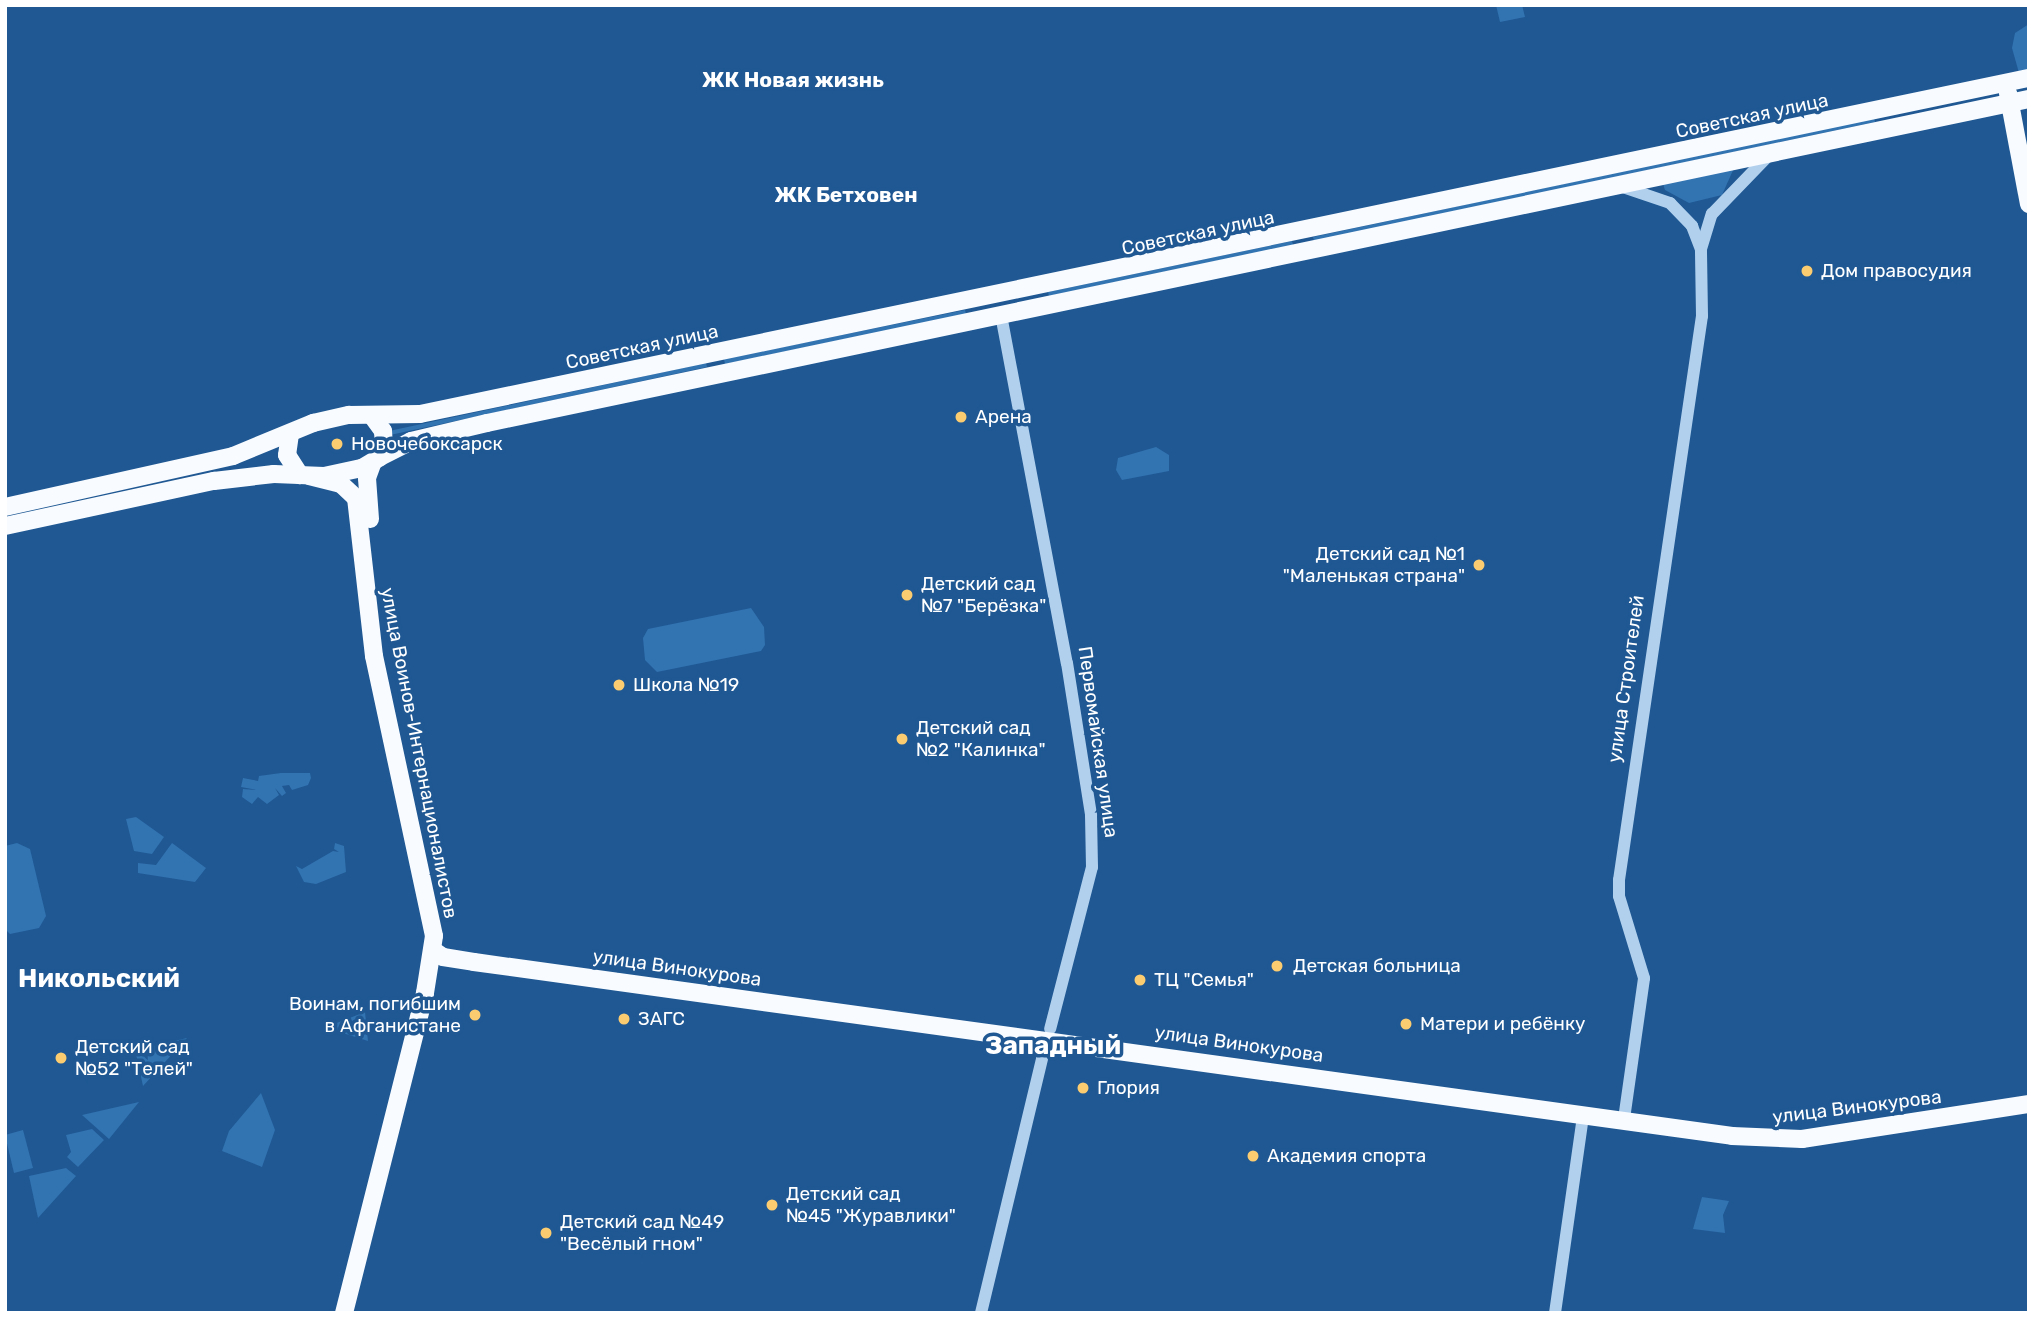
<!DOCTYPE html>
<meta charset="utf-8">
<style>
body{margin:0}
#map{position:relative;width:2034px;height:1318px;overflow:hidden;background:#1f5893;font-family:Rubik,sans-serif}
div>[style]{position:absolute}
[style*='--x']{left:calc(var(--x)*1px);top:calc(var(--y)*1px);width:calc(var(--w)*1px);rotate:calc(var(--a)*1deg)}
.green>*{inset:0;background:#3273b1}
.minor>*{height:12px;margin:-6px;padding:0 6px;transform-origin:6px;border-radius:6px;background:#b1d0ee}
.major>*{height:18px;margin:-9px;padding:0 9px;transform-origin:9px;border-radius:9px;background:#f8fbff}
.dots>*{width:19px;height:19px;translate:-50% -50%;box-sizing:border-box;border:4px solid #1f5893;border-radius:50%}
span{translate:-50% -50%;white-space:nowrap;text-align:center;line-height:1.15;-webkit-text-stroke:7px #1f5893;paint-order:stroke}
.street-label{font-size:19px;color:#fff}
.poi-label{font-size:19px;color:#fff}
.left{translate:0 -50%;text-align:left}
.right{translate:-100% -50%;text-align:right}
.neighbourhood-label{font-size:21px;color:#fff;font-weight:700}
.district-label{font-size:26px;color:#fff;font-weight:700}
.frame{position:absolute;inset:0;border:7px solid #fff;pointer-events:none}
</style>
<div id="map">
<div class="green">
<i style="clip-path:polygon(1496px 5px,1522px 5px,1525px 17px,1500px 22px)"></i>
<i style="clip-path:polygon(2029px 24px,2029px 71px,2019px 73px,2012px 48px,2015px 33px)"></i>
<i style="clip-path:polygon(1874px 118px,1875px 122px,1314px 241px,1313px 237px)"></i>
<i style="clip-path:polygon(1734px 168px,1722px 195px,1689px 203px,1665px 190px,1663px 184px)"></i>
<i style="clip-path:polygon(1292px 241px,1293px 245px,1049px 296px,1048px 292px)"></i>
<i style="clip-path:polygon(965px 310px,966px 314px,725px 364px,724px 359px)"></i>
<i style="clip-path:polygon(706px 363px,707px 367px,390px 435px,389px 431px)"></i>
<i style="clip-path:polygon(1156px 447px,1169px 455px,1169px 471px,1122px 480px,1116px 470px,1118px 458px)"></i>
<i style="clip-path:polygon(751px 608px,764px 627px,765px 645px,761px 651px,657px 672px,645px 660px,643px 638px,648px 629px)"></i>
<i style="clip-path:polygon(281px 773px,310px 773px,311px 778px,308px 785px,292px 790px,289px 785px,282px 786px,286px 793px,282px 796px,275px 788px,279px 795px,267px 804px,258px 797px,252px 804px,242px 797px,243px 789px,257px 790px,241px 787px,243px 778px,258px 781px,259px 776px)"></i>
<i style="clip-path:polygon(136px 817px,164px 837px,152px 854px,134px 851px,126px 819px)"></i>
<i style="clip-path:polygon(17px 843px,30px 849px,46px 916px,39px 928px,10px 934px,5px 929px,5px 846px)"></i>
<i style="clip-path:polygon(172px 843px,206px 868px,195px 882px,138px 873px,138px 863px,156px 865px)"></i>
<i style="clip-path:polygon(335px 843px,344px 846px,346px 872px,316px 884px,304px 882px,296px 866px,302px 869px,333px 851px,339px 852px,334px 849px)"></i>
<i style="clip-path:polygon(365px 1012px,368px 1041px,330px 1029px,329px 1026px)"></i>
<i style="clip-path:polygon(187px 1038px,143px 1086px,135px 1050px)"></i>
<i style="clip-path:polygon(261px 1093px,275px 1130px,262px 1167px,222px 1151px,229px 1131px)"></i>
<i style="clip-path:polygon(139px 1102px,109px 1139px,82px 1115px)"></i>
<i style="clip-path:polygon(92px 1129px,104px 1140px,78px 1167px,67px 1157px,71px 1152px,66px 1135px)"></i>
<i style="clip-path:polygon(23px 1130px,33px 1168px,14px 1173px,5px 1135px)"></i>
<i style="clip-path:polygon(66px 1168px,76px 1176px,38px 1218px,29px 1176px)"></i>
<i style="clip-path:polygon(1702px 1197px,1729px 1201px,1723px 1215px,1725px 1233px,1693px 1229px)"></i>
</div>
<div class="minor">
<i style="--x:1623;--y:187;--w:50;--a:18.8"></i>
<i style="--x:1670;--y:203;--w:32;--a:46"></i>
<i style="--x:1692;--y:226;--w:25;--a:69"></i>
<i style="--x:1001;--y:315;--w:354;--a:79.3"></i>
<i style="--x:1067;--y:663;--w:154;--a:81"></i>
<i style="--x:1091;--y:815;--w:52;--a:88.9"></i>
<i style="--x:1092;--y:867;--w:167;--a:104.5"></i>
<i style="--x:1625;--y:1112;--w:135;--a:-81.9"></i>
<i style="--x:1644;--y:978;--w:86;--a:-107"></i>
<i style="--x:1619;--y:896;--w:16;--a:-90"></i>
<i style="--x:1619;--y:880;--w:570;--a:-81.63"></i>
<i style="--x:1702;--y:316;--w:67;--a:-90.9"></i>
<i style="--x:1701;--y:249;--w:37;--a:-73"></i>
<i style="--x:1712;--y:214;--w:82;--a:-46"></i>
<i style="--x:981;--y:1313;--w:282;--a:-76.5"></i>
<i style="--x:1555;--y:1313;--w:199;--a:-81.9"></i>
</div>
<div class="major">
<i style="--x:2008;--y:93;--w:113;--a:79.3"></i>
<i style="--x:290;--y:434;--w:21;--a:98"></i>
<i style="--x:287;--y:455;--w:24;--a:57"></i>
<i style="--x:380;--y:457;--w:35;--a:-27"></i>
<i style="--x:411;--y:441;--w:78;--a:-13.3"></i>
<i style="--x:487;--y:423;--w:1576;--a:-11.87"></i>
<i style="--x:309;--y:476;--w:33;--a:14"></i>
<i style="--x:341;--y:484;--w:21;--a:43"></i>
<i style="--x:356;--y:498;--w:159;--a:83.5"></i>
<i style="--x:374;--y:656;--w:286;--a:77.9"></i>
<i style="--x:434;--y:936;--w:58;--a:99"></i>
<i style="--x:425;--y:993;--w:330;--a:104.2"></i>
<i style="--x:5;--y:507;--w:234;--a:-12.6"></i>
<i style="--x:233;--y:456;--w:87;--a:-22.4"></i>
<i style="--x:313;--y:423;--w:37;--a:-13"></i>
<i style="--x:349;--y:415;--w:71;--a:-0.8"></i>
<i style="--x:420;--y:414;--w:1644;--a:-11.8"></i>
<i style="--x:370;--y:519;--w:41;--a:-94.2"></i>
<i style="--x:367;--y:478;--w:15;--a:-70"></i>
<i style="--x:5;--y:526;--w:214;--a:-12.2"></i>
<i style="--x:214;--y:481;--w:60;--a:-6.7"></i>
<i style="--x:274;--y:474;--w:50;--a:2.3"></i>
<i style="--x:324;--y:476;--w:39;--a:-12"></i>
<i style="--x:362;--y:468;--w:21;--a:-31"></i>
<i style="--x:380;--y:457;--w:9;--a:-63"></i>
<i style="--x:384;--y:449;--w:18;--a:-93"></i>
<i style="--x:383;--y:431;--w:17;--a:-126"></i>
<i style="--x:433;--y:950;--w:12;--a:35"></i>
<i style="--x:443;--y:957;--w:31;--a:9"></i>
<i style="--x:474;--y:962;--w:1270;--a:7.87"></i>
<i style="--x:1732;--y:1136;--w:70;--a:2.5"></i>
<i style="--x:1802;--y:1139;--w:230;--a:-8.8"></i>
</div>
<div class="dots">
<i style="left:1807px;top:271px;background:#fccc71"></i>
<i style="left:961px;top:417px;background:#fccc71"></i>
<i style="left:337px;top:444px;background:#fccc71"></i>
<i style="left:1479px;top:565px;background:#fccc71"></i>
<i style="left:907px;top:595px;background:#fccc71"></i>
<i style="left:619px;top:685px;background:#fccc71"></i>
<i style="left:902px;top:739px;background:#fccc71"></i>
<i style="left:1277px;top:966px;background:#fccc71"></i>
<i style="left:1140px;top:980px;background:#fccc71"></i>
<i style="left:475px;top:1015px;background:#fccc71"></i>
<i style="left:624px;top:1019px;background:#fccc71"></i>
<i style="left:1406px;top:1024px;background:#fccc71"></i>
<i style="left:61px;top:1058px;background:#fccc71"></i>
<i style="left:1083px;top:1088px;background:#fccc71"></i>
<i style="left:1253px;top:1156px;background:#fccc71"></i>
<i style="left:772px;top:1205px;background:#fccc71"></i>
<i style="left:546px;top:1233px;background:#fccc71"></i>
</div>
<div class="street-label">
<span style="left:1752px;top:116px;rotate:-12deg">Советская улица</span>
<span style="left:1198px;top:233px;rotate:-12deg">Советская улица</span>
<span style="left:642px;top:347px;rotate:-12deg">Советская улица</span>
<span style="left:1626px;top:679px;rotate:-82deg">улица Строителей</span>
<span style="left:1098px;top:742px;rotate:82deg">Первомайская улица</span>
<span style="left:419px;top:753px;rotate:79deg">улица Воинов-Интернационалистов</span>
<span style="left:677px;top:968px;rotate:8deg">улица Винокурова</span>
<span style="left:1239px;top:1044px;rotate:8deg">улица Винокурова</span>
<span style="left:1857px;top:1107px;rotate:-7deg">улица Винокурова</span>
</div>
<div class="poi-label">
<span class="left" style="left:1821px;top:271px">Дом правосудия</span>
<span class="left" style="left:975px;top:417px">Арена</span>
<span class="left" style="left:351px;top:444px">Новочебоксарск</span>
<span class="right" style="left:1465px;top:565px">Детский сад №1<br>"Маленькая страна"</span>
<span class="left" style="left:921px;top:595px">Детский сад<br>№7 "Берёзка"</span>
<span class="left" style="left:633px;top:685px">Школа №19</span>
<span class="left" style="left:916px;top:739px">Детский сад<br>№2 "Калинка"</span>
<span class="left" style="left:1293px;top:966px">Детская больница</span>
<span class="left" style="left:1154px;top:980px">ТЦ "Семья"</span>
<span class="right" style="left:461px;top:1015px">Воинам, погибшим<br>в Афганистане</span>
<span class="left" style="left:638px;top:1019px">ЗАГС</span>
<span class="left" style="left:1420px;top:1024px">Матери и ребёнку</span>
<span class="left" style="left:75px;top:1058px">Детский сад<br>№52 "Телей"</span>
<span class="left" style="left:1097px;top:1088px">Глория</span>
<span class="left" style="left:1267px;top:1156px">Академия спорта</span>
<span class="left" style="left:786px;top:1205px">Детский сад<br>№45 "Журавлики"</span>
<span class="left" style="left:560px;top:1233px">Детский сад №49<br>"Весёлый гном"</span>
</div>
<div class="neighbourhood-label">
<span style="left:793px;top:80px">ЖК Новая жизнь</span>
<span style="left:846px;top:195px">ЖК Бетховен</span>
</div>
<div class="district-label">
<span style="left:99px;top:979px">Никольский</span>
<span style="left:1053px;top:1046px">Западный</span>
</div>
<div class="frame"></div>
</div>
